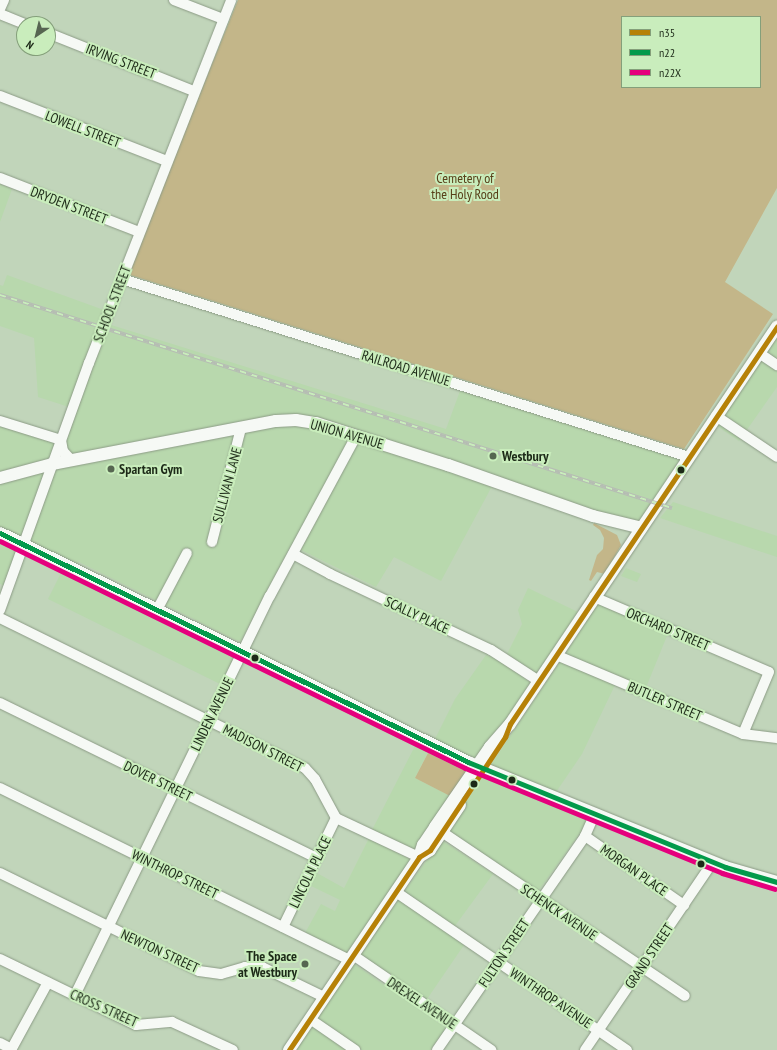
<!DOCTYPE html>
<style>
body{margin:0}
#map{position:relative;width:777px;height:1050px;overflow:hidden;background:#c1d5ba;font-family:"PT Sans Narrow",sans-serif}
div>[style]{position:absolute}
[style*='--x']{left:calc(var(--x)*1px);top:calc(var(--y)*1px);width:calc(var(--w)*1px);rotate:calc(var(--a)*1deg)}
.built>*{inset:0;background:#b8d8ad}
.green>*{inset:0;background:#c3b689}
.roads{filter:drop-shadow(0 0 1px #8c9b86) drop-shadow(0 0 1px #8c9b86)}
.minor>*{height:10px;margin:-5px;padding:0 5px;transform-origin:5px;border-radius:5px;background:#f6f9f5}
.major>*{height:12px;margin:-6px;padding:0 6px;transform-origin:6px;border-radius:6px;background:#f6f9f5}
.rail>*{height:3.5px;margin-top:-1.75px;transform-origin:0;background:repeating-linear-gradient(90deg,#c9edbc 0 6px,#b6bcb4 0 12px);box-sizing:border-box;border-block:1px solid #b6bcb4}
.bus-1>*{height:5px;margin:-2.5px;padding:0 2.5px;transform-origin:2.5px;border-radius:2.5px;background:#b68107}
.bus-2>*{height:5px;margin:-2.5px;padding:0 2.5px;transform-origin:2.5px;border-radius:2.5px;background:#039a4b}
.bus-3>*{height:5px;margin:-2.5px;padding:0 2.5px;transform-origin:2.5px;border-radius:2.5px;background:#e5007d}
.dots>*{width:11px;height:11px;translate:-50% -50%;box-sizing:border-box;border:2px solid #c9edbc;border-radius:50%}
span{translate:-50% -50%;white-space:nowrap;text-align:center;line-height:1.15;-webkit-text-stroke:4px #c9edbc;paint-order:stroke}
.street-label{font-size:14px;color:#1d2a18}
.park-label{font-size:14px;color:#584019}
.poi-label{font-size:14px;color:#1d2a18;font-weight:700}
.left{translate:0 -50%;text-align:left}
.right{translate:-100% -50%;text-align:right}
.legend{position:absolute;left:621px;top:16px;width:140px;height:72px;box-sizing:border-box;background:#c9edbc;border:1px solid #849f7a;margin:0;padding:5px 7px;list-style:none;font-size:12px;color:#1d2a18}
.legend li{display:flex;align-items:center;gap:8px;height:20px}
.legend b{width:20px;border:1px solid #849f7a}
.north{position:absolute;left:16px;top:16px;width:40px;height:40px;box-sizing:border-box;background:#c9edbc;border:1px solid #849f7a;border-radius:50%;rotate:215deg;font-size:11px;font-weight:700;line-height:16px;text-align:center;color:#1d2a18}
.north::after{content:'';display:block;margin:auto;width:14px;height:18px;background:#566651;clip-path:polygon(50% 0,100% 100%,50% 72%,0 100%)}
</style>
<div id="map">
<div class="built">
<i style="clip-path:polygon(0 184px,12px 189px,0 222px)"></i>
<i style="clip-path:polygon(7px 275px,104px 310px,93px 338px,102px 341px,108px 324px,446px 429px,460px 391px,680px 459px,643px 518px,635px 522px,619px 520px,497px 477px,441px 581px,394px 557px,376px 587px,291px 545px,240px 642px,79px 562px,77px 566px,28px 542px,58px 463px,72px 461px,61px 441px,8px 587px,0 584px,0 421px,61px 440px,72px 408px,38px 397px,34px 338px,0 326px,0 285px,3px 286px)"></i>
<i style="clip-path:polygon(777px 325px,777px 387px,739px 441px,711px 422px)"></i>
<i style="clip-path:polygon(673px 502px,777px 536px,777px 557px,660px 518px)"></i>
<i style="clip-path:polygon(626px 568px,641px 574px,637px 582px,621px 576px)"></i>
<i style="clip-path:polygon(62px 571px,236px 656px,222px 685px,48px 599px)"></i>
<i style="clip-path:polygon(528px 588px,578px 612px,537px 675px,507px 654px,522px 624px,518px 610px)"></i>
<i style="clip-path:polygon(598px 601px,669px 631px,645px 690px,565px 655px)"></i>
<i style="clip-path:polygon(486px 655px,499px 660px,531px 683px,477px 762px,434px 741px,455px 699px)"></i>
<i style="clip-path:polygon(560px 662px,615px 685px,582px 754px,554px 795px,490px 766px)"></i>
<i style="clip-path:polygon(416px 744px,429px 750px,415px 778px,450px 796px,415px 850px,372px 830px)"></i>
<i style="clip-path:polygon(484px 775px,590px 819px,536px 894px,447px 830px)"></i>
<i style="clip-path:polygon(369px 838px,411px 860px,346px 954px,305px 933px,321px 904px,335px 911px,340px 900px,311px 886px,317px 873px,344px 888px)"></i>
<i style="clip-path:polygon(441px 840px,493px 874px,449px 934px,464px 945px,425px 1002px,359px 956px)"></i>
<i style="clip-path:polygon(354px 964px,446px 1028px,430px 1050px,296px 1050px)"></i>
</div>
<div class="green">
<i style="clip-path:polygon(evenodd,238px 0,777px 0,777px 188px,725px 282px,773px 314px,684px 449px,130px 275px,128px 271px,238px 0,622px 17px,760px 17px,760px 87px,622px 87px,622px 17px)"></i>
<i style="clip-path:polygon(594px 523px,617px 535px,621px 545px,605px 574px,597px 572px,591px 581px,589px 580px,597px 555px,603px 549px,604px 538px,600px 530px,593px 525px)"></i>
<i style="clip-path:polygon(428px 753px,467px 772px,450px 796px,415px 778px)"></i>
</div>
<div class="roads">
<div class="minor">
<i style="--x:174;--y:0;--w:53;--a:21.2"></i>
<i style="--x:0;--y:9;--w:10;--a:-66"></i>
<i style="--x:0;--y:14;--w:27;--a:22"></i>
<i style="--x:48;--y:33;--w:157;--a:21.7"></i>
<i style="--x:0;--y:96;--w:179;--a:21.3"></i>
<i style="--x:0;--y:178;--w:149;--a:21.2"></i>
<i style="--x:122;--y:279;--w:594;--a:17.43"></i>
<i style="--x:759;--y:353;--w:22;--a:34"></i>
<i style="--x:716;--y:416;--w:73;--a:33.9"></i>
<i style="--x:0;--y:421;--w:64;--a:17.3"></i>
<i style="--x:61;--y:440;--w:11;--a:80"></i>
<i style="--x:63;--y:451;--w:13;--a:48"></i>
<i style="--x:212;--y:542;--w:118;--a:-75.7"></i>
<i style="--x:293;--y:554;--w:42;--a:28.4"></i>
<i style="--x:330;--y:574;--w:178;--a:25.3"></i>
<i style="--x:491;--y:650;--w:57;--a:32.9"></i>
<i style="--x:594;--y:597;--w:190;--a:23.2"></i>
<i style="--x:769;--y:672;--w:67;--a:112.8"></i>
<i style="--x:0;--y:610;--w:263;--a:-70.2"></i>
<i style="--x:89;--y:363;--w:390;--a:-68.6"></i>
<i style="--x:157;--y:610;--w:64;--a:-62.2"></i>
<i style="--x:0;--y:618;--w:340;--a:26.2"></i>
<i style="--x:305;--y:768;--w:15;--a:48"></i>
<i style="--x:315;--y:779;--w:44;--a:61.7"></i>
<i style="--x:336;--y:818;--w:92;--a:25.2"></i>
<i style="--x:556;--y:655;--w:203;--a:22.9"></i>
<i style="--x:743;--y:734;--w:34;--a:7"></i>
<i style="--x:0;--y:703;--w:352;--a:26.1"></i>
<i style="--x:0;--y:788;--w:389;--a:26.2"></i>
<i style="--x:436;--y:828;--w:300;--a:34"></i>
<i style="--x:585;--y:836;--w:121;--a:34.9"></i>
<i style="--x:0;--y:873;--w:222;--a:26.2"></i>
<i style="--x:199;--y:971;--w:22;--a:8"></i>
<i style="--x:221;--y:974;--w:25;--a:-16"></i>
<i style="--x:245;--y:967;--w:17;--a:0"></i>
<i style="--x:262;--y:967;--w:69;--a:25.8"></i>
<i style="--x:396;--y:892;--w:280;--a:34.4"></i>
<i style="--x:283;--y:927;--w:121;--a:-64.1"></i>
<i style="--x:353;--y:955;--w:168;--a:34.5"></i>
<i style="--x:0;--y:959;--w:151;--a:25.9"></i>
<i style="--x:136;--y:1025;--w:36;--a:-5"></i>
<i style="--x:172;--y:1022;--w:67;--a:24.7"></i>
<i style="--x:75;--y:995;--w:444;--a:-64"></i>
<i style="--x:270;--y:596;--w:182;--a:-61.7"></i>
<i style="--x:310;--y:1019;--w:55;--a:34.6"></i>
<i style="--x:0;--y:1043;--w:13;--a:27"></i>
<i style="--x:11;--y:1050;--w:77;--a:-61.4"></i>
<i style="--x:437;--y:1050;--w:260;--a:-55.3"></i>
<i style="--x:585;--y:836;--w:24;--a:-66"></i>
<i style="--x:585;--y:1050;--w:227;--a:-55.8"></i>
</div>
<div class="major">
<i style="--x:0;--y:478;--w:54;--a:-15.1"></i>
<i style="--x:52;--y:464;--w:228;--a:-10.9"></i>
<i style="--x:276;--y:421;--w:20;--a:-3"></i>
<i style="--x:296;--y:420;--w:20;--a:9"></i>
<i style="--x:316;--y:423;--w:139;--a:17.7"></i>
<i style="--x:448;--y:465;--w:154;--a:19.4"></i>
<i style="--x:593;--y:516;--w:50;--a:13.8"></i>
<i style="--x:0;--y:533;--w:521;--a:26.07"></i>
<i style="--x:468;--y:762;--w:278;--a:22.2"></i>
<i style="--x:725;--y:867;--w:54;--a:16.1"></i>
<i style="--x:419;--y:857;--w:13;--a:-32"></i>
<i style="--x:430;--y:850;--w:54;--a:-56.3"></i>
<i style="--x:289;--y:1050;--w:233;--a:-56"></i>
<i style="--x:419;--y:857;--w:13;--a:-72"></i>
<i style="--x:423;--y:845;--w:22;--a:-56"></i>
<i style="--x:435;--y:827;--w:97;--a:-55.5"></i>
<i style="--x:490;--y:747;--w:30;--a:-49"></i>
<i style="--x:510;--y:724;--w:479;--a:-56.1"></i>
</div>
</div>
<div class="rail">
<i style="--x:0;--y:295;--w:705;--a:17.59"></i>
</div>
<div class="bus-1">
<i style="--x:289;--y:1050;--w:233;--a:-56"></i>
<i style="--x:419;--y:857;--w:13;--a:-32"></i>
<i style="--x:430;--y:850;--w:136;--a:-56.4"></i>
<i style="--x:505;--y:737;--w:14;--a:-69"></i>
<i style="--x:510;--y:724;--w:479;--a:-56.1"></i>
</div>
<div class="bus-2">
<i style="--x:0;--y:533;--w:521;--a:26.07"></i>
<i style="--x:468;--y:762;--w:278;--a:22.2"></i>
<i style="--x:725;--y:867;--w:54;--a:16.1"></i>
</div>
<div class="bus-3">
<i style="--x:0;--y:541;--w:517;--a:26.02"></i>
<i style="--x:465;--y:768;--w:278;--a:22.2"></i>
<i style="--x:722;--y:873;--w:55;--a:16.8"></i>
</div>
<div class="dots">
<i style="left:493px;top:456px;background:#566651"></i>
<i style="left:111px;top:469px;background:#566651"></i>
<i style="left:681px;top:470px;background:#1d2a18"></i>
<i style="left:255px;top:658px;background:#1d2a18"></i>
<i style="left:512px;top:780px;background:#1d2a18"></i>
<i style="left:474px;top:784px;background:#1d2a18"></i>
<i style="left:701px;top:864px;background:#1d2a18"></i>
<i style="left:305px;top:964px;background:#566651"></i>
</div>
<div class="street-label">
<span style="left:121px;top:61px;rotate:21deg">IRVING STREET</span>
<span style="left:83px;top:129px;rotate:21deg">LOWELL STREET</span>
<span style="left:69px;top:205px;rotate:21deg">DRYDEN STREET</span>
<span style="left:112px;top:304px;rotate:-69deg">SCHOOL STREET</span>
<span style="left:406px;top:368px;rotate:17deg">RAILROAD AVENUE</span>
<span style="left:347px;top:434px;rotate:16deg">UNION AVENUE</span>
<span style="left:227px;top:485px;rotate:-75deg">SULLIVAN LANE</span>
<span style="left:417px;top:615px;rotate:25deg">SCALLY PLACE</span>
<span style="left:668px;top:629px;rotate:23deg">ORCHARD STREET</span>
<span style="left:665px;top:701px;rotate:23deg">BUTLER STREET</span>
<span style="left:212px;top:714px;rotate:-64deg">LINDEN AVENUE</span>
<span style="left:263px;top:748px;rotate:27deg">MADISON STREET</span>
<span style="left:158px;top:781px;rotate:26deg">DOVER STREET</span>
<span style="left:634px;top:870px;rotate:35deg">MORGAN PLACE</span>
<span style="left:310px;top:872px;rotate:-64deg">LINCOLN PLACE</span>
<span style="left:175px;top:874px;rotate:26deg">WINTHROP STREET</span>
<span style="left:559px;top:912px;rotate:34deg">SCHENCK AVENUE</span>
<span style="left:160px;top:951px;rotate:25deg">NEWTON STREET</span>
<span style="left:504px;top:953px;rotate:-56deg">FULTON STREET</span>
<span style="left:649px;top:956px;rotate:-56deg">GRAND STREET</span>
<span style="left:551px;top:998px;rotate:34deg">WINTHROP AVENUE</span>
<span style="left:422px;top:1003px;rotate:34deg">DREXEL AVENUE</span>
<span style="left:104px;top:1008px;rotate:24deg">CROSS STREET</span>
</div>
<div class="park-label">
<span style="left:465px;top:186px">Cemetery of<br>the Holy Rood</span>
</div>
<div class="poi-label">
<span class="left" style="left:502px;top:456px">Westbury</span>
<span class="left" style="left:119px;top:469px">Spartan Gym</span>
<span class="right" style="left:297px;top:964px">The Space<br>at Westbury</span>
</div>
<ul class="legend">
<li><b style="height:5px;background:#b68107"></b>n35</li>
<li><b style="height:5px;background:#039a4b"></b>n22</li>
<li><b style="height:5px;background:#e5007d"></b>n22X</li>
</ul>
<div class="north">N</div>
</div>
